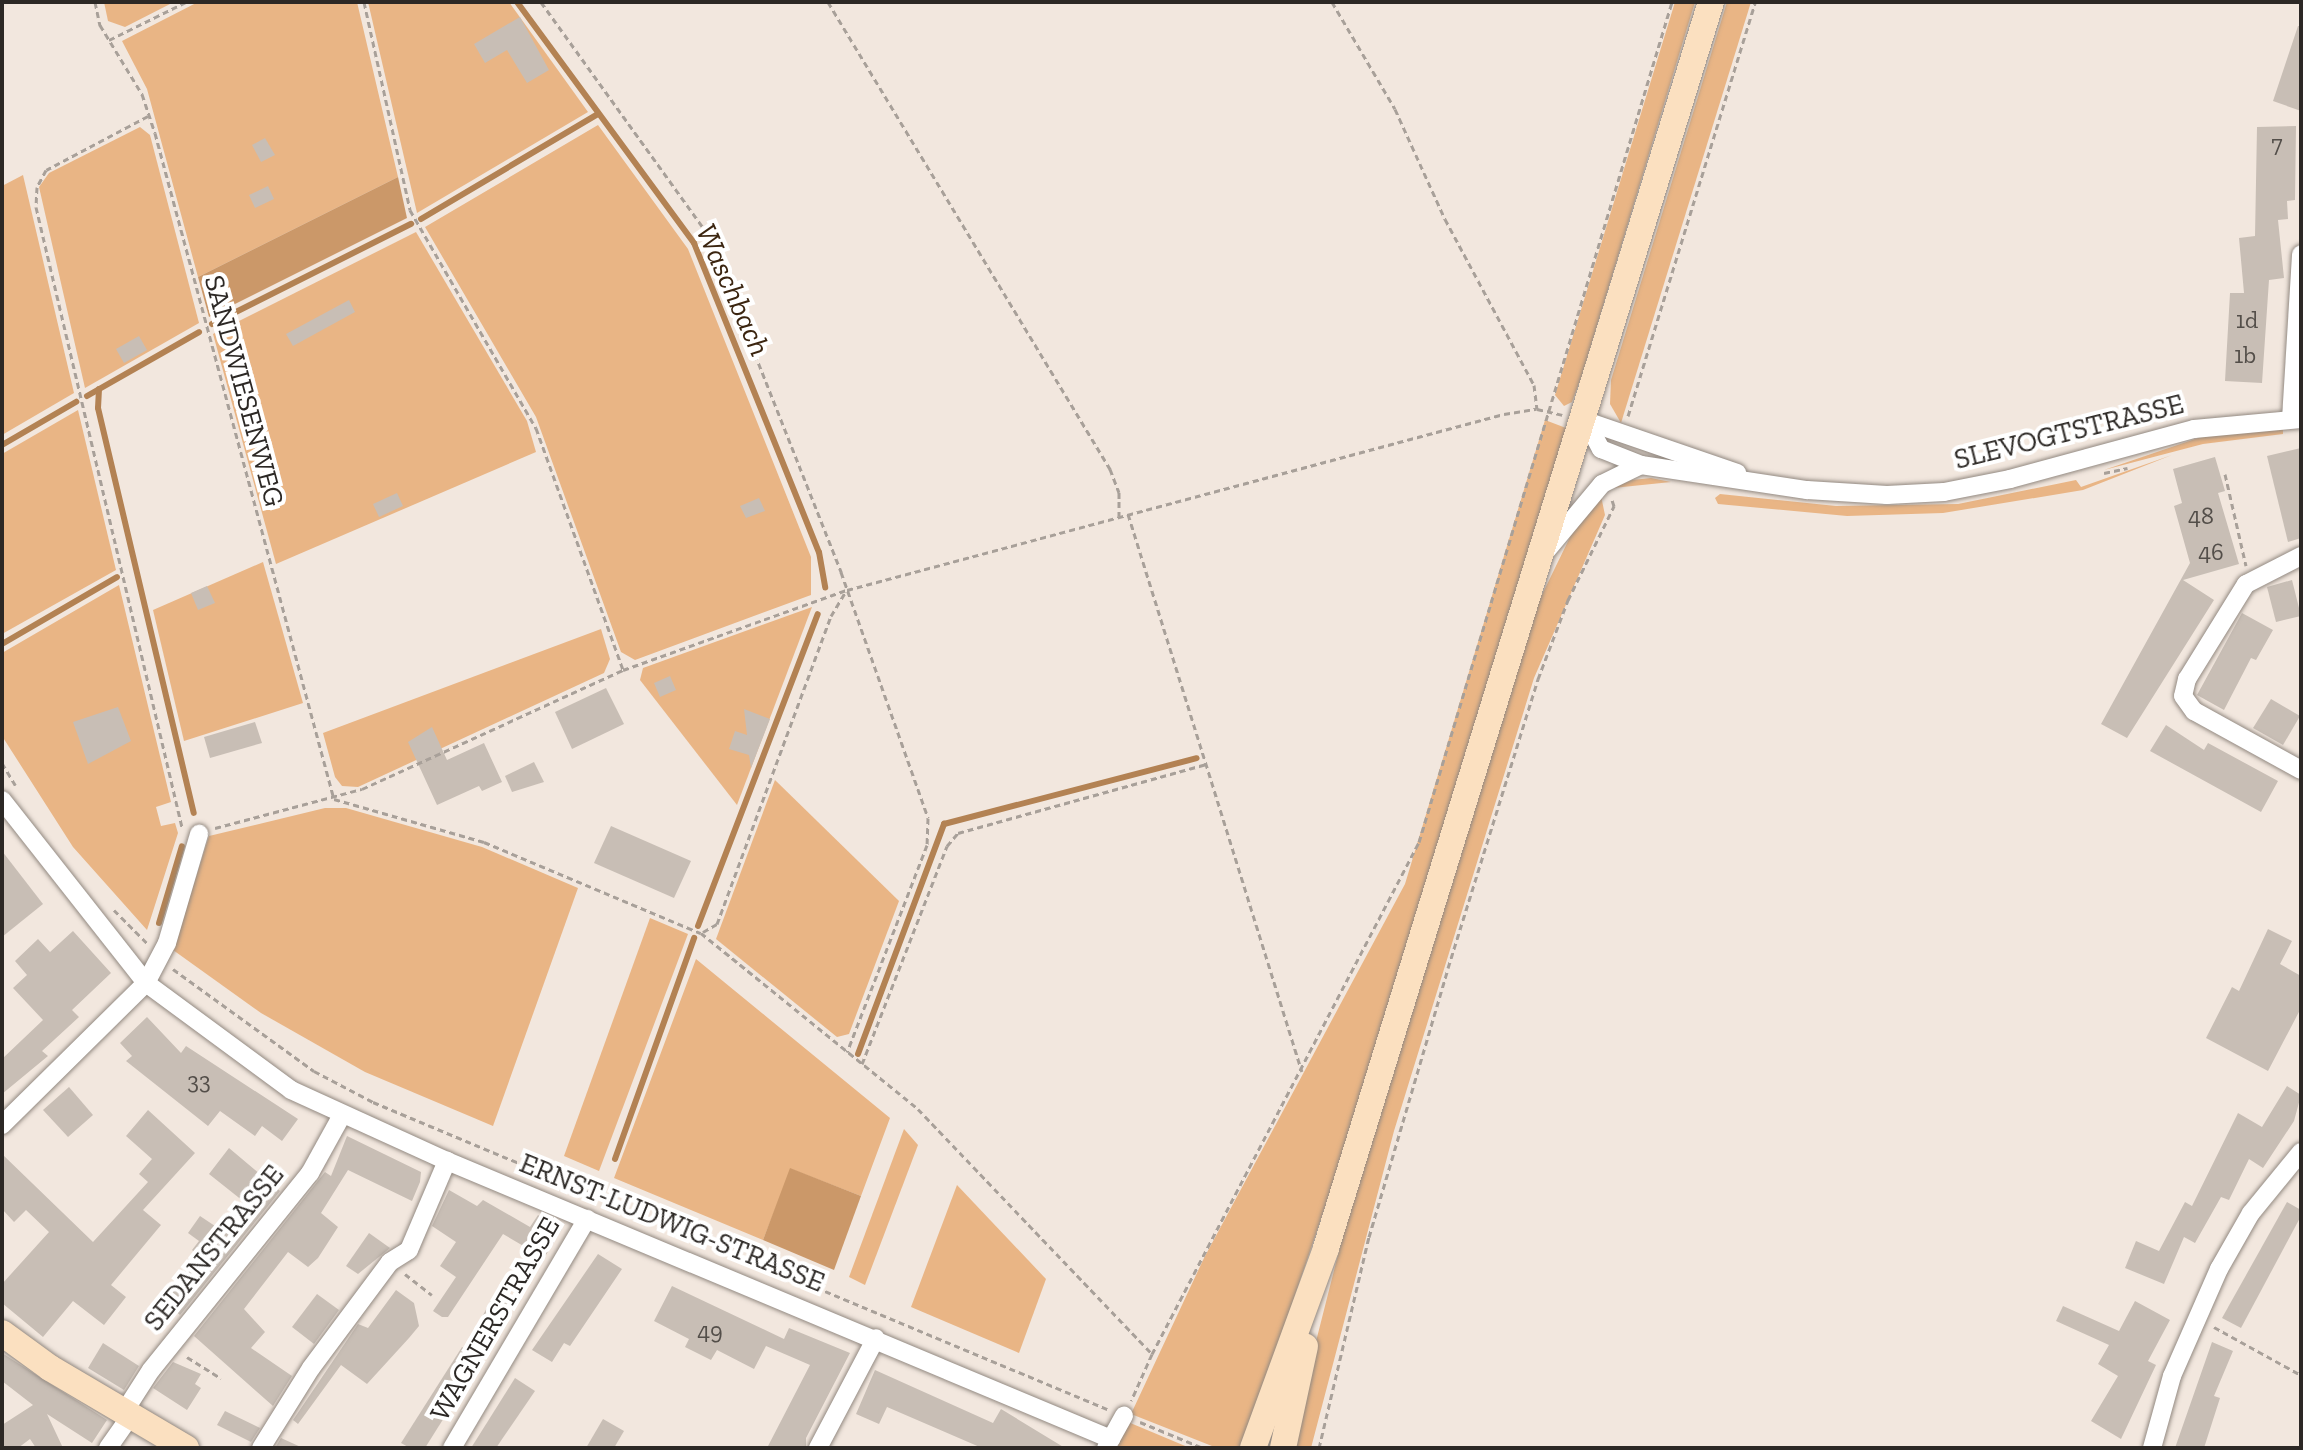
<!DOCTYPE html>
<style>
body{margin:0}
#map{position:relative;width:2303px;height:1450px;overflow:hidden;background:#f2e7de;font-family:"Zilla Slab",serif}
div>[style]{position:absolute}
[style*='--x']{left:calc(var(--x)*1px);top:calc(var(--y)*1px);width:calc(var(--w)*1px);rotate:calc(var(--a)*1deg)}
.green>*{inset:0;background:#e9b585}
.forest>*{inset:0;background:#cb9869}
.stream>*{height:6px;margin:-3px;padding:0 3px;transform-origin:3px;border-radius:3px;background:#b38253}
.building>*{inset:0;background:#c8beb5}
.path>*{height:3px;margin-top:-1.5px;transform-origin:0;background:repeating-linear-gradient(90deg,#a8a099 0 6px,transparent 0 10px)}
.roads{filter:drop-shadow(0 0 2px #928981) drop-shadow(0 0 2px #928981)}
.street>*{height:18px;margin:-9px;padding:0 9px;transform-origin:9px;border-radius:9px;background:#fff}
.secondary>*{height:26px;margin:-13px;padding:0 13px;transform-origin:13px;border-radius:13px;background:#fbe0c0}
span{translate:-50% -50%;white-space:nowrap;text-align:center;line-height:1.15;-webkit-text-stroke:8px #fff;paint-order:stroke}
.number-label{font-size:24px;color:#534e49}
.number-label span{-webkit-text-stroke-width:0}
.street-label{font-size:28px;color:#2c2825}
.water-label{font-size:30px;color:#3b2510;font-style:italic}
.frame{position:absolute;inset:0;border:4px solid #2c2825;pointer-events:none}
</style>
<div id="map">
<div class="green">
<i style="clip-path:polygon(104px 2px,174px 2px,125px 27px,108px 21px)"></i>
<i style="clip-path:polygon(198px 2px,357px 2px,398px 177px,198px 277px,147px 89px,122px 41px)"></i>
<i style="clip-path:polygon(368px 2px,509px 2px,588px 112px,417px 213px)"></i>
<i style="clip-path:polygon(1675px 2px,1695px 2px,1582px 375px,1572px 402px,1564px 406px,1555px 395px)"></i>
<i style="clip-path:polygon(1727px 2px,1751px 2px,1621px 423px,1610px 404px,1611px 380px)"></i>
<i style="clip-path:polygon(598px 125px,688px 249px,811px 557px,811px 595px,635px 660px,621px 652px,536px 417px,425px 227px)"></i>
<i style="clip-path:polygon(140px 127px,150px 135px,199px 323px,85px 388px,39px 187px,49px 173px)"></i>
<i style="clip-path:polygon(23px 175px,74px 393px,2px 435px,2px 186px)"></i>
<i style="clip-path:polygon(416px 232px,527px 421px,536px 452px,276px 564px,213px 334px)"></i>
<i style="clip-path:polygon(78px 410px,116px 570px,2px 634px,2px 454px)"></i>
<i style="clip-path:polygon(1545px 420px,1566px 428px,1375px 1060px,1243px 1448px,1217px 1448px,1131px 1414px,1204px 1258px,1405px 884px)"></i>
<i style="clip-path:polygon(2283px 428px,2283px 434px,2203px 444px,2104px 470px,2201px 437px)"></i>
<i style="clip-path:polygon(2172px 455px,2083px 490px,1943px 513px,1847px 516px,1718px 504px,1715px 498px,1720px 494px,1836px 506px,1958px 504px,2076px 480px,2081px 487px)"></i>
<i style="clip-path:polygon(1651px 478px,1671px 482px,1613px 488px,1632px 480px)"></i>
<i style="clip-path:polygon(1601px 496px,1605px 515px,1534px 678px,1394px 1131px,1311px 1448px,1289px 1448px,1344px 1231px,1535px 609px,1573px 531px)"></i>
<i style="clip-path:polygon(263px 562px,303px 703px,184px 741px,153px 610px)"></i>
<i style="clip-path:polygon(119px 585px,171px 802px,156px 807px,161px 826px,175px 823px,178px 833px,147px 930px,73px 847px,2px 736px,2px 653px)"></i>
<i style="clip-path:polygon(812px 607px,737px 805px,640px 680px,643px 668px)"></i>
<i style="clip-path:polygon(601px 629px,610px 659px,604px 673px,358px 787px,342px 786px,335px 777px,323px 733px)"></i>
<i style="clip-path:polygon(775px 780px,899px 901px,849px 1034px,837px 1037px,716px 939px)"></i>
<i style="clip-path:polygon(325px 808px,346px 808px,482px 847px,578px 888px,493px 1126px,365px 1072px,261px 1013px,173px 950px,209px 836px)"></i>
<i style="clip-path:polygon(650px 918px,688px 934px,599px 1171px,564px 1156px)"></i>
<i style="clip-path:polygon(696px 959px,890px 1118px,861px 1196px,791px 1169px,763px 1240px,614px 1178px)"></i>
<i style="clip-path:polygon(904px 1129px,918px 1145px,865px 1285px,849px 1277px)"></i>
<i style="clip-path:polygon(957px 1185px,1046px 1279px,1019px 1353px,911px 1307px)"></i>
<i style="clip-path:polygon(1128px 1422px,1190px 1448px,1113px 1448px)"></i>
</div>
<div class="forest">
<i style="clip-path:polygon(398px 177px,407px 218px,209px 317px,198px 277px)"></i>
<i style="clip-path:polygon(790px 1168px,861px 1196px,834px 1270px,763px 1240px)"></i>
</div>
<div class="stream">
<i style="--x:517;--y:2;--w:299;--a:53.7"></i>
<i style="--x:694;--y:243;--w:333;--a:68"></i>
<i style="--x:819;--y:552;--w:36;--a:80"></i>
<i style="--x:421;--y:219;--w:206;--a:-30.7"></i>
<i style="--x:212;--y:324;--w:223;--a:-26.7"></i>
<i style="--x:99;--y:389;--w:19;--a:93"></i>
<i style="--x:98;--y:408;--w:416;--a:76.7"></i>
<i style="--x:87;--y:396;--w:129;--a:-29.7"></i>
<i style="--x:2;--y:445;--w:86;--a:-30.2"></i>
<i style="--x:2;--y:644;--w:133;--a:-30.2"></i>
<i style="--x:159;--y:923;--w:80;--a:-73.4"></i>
<i style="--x:698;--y:926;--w:334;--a:-69"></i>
<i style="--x:858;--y:1054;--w:246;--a:-69.5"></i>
<i style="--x:944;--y:824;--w:261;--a:-14.6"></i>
<i style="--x:615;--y:1159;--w:235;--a:-70.3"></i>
</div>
<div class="building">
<i style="clip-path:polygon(520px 17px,549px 70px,527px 83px,507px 50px,485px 63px,474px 44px)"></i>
<i style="clip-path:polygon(2298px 26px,2301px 26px,2301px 111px,2273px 101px)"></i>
<i style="clip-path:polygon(2296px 126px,2295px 200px,2287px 201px,2288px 219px,2278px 220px,2284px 278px,2269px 280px,2262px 383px,2225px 381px,2230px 293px,2244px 293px,2239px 238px,2255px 236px,2257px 127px)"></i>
<i style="clip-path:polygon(265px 138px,275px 155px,261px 162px,252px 145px)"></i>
<i style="clip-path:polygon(268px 186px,274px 199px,255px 208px,249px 195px)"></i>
<i style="clip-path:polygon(349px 300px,355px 312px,293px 346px,286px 334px)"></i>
<i style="clip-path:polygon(139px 336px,147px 350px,124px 363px,116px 349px)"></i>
<i style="clip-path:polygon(2301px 448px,2301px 538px,2288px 542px,2267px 456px)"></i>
<i style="clip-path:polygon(2215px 457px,2225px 491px,2218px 493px,2239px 564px,2183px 580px,2214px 600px,2127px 738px,2101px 724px,2190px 563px,2174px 506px,2182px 503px,2173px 469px)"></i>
<i style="clip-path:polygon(397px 493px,403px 506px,379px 517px,373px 504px)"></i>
<i style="clip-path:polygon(759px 498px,765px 511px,746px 518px,740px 506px)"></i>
<i style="clip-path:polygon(2292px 580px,2301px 616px,2276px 622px,2267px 587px)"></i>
<i style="clip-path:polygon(207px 586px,215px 603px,198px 610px,191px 593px)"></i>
<i style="clip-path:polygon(2242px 613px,2273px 630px,2256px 660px,2251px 658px,2224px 710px,2197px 695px)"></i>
<i style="clip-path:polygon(670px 676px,676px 690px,660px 697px,654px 683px)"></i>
<i style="clip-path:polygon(606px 688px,624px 724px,572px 749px,555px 712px)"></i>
<i style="clip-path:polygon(2271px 699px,2300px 716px,2283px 745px,2253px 728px)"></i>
<i style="clip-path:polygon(118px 707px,131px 741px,88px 764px,73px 722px)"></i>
<i style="clip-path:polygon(744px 709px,770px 719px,751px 768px,749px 755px,729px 749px,735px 731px,747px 735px)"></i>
<i style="clip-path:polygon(255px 722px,262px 743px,210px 758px,204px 737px)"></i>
<i style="clip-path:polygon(2166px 725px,2204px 750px,2208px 743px,2278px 781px,2261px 812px,2150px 751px)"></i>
<i style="clip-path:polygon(432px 727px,447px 760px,484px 743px,502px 782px,482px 791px,479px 786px,437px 805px,408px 742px)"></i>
<i style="clip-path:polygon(534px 762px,544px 782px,512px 792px,505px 776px)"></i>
<i style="clip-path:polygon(611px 826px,691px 861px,674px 898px,594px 863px)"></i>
<i style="clip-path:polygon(2px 851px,43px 904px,2px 937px)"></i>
<i style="clip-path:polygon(2268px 929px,2292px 941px,2280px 964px,2301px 976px,2301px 1008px,2268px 1071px,2206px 1038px,2232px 987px,2239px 991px)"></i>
<i style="clip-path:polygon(73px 931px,111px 973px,72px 1010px,79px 1017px,42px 1051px,48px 1056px,2px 1094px,2px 1059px,43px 1020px,13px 988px,27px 975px,15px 961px,38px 939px,50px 952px)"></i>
<i style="clip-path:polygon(147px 1017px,181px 1053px,186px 1046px,298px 1119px,282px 1141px,262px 1126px,255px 1136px,220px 1111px,208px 1126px,126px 1061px,132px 1056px,120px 1043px)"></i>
<i style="clip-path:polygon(2287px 1086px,2301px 1095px,2294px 1121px,2263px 1168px,2249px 1159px,2229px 1200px,2221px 1197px,2195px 1243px,2184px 1237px,2164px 1284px,2125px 1268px,2136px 1241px,2159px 1251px,2185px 1202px,2192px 1206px,2238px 1113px,2262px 1127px)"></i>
<i style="clip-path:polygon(69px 1087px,93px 1115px,68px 1137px,43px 1110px)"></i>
<i style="clip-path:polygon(148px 1110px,195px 1153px,143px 1210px,161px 1225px,111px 1285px,126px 1297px,104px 1325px,73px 1301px,43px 1337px,2px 1303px,2px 1284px,49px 1232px,26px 1210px,14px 1222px,2px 1209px,2px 1154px,93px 1242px,148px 1182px,139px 1174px,152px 1159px,126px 1136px)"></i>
<i style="clip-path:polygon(347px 1136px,421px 1172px,420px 1182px,412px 1201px,348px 1170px,321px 1213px,338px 1227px,318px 1258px,308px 1267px,288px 1252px,244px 1309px,265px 1332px,251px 1348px,292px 1376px,273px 1406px,194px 1336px,325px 1172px,331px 1176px)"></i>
<i style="clip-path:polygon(229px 1148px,280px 1191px,180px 1315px,162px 1300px,198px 1255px,192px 1250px,199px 1241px,188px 1233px,200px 1216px,221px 1230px,243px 1201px,209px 1174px)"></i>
<i style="clip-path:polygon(449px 1190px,477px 1206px,483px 1200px,530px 1227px,538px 1215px,562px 1229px,544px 1258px,503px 1234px,448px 1317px,442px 1317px,433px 1311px,456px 1277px,440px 1266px,456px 1242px,432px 1226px)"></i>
<i style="clip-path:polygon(2287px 1202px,2301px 1210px,2301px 1216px,2241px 1328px,2222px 1318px)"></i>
<i style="clip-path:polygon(369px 1233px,390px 1248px,358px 1274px,346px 1266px)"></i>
<i style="clip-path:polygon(598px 1254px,622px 1269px,570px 1346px,564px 1343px,552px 1362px,532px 1350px)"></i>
<i style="clip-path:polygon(672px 1286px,784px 1339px,789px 1328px,850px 1353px,806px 1438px,806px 1448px,767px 1448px,810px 1365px,766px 1346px,754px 1369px,717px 1350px,711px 1360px,685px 1347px,689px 1339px,654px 1321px)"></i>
<i style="clip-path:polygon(396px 1290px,414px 1303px,419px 1326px,409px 1338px,367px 1384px,341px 1365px,298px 1424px,293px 1420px,358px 1324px,368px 1328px)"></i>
<i style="clip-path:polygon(497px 1290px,516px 1303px,498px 1335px,478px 1324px)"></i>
<i style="clip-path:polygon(317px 1294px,339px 1310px,314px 1344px,292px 1327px)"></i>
<i style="clip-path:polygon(2135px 1301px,2170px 1320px,2148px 1361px,2156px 1365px,2121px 1439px,2091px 1421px,2118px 1376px,2098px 1364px,2109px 1345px,2056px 1321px,2063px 1306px,2119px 1331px)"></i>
<i style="clip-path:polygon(2212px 1342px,2233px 1351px,2214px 1396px,2220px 1398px,2204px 1448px,2175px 1448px)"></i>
<i style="clip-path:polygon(103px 1343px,139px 1366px,124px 1390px,88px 1368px)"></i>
<i style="clip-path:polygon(462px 1347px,481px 1359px,425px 1448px,410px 1448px,401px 1443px)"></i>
<i style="clip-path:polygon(2px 1353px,107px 1420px,92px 1443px,47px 1414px,63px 1448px,36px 1448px,30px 1439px,18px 1448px,2px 1448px,2px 1425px,33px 1405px,2px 1381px)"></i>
<i style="clip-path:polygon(173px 1362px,201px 1374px,195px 1384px,201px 1388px,187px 1410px,153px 1388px)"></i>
<i style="clip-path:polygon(875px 1370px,993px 1423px,1001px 1409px,1065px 1448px,982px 1448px,887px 1407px,879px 1424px,856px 1414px)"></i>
<i style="clip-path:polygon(515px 1378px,535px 1391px,496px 1448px,471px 1448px)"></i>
<i style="clip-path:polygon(225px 1411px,260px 1428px,251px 1442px,217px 1425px)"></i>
<i style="clip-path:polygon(603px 1419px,624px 1431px,614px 1448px,586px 1448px)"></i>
<i style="clip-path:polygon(281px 1438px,303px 1448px,275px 1448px)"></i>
</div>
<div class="path">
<i style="--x:95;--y:2;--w:24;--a:78"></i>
<i style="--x:100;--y:25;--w:81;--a:58.7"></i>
<i style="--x:142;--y:94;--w:41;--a:71.6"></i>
<i style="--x:155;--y:133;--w:690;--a:74.96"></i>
<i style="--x:364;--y:2;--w:213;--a:77.5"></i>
<i style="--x:410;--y:210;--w:252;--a:60"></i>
<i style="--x:536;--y:428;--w:257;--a:70.2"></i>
<i style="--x:541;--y:2;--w:284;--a:54.3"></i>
<i style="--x:707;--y:233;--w:365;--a:68.4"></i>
<i style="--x:841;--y:572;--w:261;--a:70.5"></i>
<i style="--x:928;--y:818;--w:27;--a:92"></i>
<i style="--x:927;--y:845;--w:222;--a:111.1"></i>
<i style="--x:828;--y:2;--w:546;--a:58.87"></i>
<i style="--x:1110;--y:469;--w:25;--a:69"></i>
<i style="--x:1119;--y:492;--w:24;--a:90"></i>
<i style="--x:1332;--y:2;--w:124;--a:59.5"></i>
<i style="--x:1395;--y:109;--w:121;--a:65.6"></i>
<i style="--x:1445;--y:219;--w:188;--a:61.8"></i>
<i style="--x:1534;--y:385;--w:24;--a:83"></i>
<i style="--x:109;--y:40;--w:86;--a:-26.3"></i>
<i style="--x:148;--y:116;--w:115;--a:152.1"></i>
<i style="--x:46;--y:170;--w:19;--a:118"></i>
<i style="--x:37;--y:187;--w:20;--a:93"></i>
<i style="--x:36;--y:207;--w:637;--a:76.75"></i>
<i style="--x:1628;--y:416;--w:433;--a:-72.9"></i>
<i style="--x:2104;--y:473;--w:24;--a:-12"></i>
<i style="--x:2225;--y:474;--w:94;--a:77.1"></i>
<i style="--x:1128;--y:514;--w:584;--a:72.68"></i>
<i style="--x:2;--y:763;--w:26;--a:59"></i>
<i style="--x:334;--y:799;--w:156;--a:16"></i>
<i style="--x:484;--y:842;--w:235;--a:22.8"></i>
<i style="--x:701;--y:933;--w:279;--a:39"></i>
<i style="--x:918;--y:1109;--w:339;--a:46.3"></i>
<i style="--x:1152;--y:1354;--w:51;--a:114.1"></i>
<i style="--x:215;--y:828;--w:152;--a:-14.9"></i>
<i style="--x:362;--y:789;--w:287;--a:-24.5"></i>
<i style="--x:623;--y:670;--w:238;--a:-19.7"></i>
<i style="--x:847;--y:590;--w:680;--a:-15"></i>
<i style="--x:1504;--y:414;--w:33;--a:-9"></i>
<i style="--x:1537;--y:409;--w:26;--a:13"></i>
<i style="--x:114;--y:910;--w:48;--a:45"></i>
<i style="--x:703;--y:932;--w:16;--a:-30"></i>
<i style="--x:717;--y:924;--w:328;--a:-69.7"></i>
<i style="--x:831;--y:616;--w:27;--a:-59"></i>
<i style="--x:173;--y:969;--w:174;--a:35.9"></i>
<i style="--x:314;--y:1071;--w:67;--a:27.7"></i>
<i style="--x:373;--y:1102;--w:796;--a:22.7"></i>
<i style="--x:862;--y:1064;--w:234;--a:-68.7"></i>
<i style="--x:947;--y:846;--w:17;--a:-50"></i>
<i style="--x:958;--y:833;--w:257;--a:-15.5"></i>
<i style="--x:405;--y:1274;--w:34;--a:38"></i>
<i style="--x:2214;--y:1327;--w:99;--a:28.9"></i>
<i style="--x:1152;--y:1354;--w:577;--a:-62.46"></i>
<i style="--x:1419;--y:842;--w:877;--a:-73.24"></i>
<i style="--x:187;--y:1357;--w:40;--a:32"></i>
<i style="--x:1140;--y:1422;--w:68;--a:22.4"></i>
<i style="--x:1319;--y:1448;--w:217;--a:-76.7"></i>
<i style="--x:1369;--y:1237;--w:280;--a:-73.6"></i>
<i style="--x:1448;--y:968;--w:303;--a:-72.7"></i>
<i style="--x:1538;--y:679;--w:85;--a:-69.2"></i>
<i style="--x:1568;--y:600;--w:105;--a:-63.9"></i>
<i style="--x:1614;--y:506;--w:6;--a:-108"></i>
</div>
<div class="roads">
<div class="street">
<i style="--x:2291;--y:419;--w:165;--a:-86.5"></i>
<i style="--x:1586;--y:421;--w:32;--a:62"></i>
<i style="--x:1601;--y:449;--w:43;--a:21.8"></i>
<i style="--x:1641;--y:465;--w:168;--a:8.6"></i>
<i style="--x:1807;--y:490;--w:80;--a:3.6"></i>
<i style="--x:1887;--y:495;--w:57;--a:-3"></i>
<i style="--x:1944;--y:492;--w:67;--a:-11.1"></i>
<i style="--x:2010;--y:479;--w:191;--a:-15.2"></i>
<i style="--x:2194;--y:429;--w:107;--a:-5.3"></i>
<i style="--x:1586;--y:421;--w:160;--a:19"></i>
<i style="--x:1547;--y:550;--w:86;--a:-50.2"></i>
<i style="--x:1602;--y:484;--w:43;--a:-26"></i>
<i style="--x:2301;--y:556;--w:62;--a:153"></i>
<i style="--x:2246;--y:584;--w:112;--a:121.8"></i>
<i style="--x:2187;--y:679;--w:17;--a:103"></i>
<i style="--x:2183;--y:696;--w:19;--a:54"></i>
<i style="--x:2194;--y:711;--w:122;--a:28.9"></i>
<i style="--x:2;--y:800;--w:233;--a:51.8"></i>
<i style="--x:146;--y:983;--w:180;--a:36.4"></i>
<i style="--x:291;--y:1090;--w:171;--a:24.5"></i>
<i style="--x:447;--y:1161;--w:720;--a:22.72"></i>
<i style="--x:2;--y:1125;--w:202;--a:-44.6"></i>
<i style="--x:146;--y:983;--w:45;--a:-62.3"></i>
<i style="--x:167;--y:943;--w:114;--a:-73.6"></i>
<i style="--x:124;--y:1412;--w:50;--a:-57.3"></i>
<i style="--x:151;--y:1370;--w:253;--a:-51.1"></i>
<i style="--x:310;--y:1173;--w:66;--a:-61.1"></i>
<i style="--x:108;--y:1448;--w:39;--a:-55"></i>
<i style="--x:261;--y:1448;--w:94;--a:-58"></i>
<i style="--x:311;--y:1368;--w:132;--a:-53.3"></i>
<i style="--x:390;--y:1262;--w:22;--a:-32"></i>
<i style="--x:409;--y:1250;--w:97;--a:-66.9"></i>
<i style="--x:452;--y:1448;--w:266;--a:-59.5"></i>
<i style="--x:818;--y:1448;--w:124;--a:-62.2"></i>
<i style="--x:1106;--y:1448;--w:37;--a:-61"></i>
<i style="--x:2152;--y:1448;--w:75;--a:-74.5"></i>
<i style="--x:2172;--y:1376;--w:117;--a:-66.3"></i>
<i style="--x:2219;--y:1269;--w:64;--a:-60.3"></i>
<i style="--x:2251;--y:1213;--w:79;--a:-50.7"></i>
</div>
<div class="secondary">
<i style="--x:2;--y:1333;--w:59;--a:36.1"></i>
<i style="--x:50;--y:1368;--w:158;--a:30.5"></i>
<i style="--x:1253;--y:1448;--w:213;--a:-69.9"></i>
<i style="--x:1326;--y:1248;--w:1304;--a:-72.83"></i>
<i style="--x:1283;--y:1448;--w:104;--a:-77.8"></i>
</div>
</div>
<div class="number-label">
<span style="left:2277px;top:144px">7</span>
<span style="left:2247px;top:320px">1d</span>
<span style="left:2245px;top:355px">1b</span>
<span style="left:2201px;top:516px">48</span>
<span style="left:2211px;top:552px">46</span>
<span style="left:199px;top:1081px">33</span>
<span style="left:710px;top:1331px">49</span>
</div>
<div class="street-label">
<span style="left:244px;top:391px;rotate:75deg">SANDWIESENWEG</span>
<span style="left:2069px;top:432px;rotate:-14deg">SLEVOGTSTRASSE</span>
<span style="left:672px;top:1223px;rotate:22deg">ERNST-LUDWIG-STRASSE</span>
<span style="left:214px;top:1248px;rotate:-51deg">SEDANSTRASSE</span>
<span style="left:495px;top:1319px;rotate:-60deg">WAGNERSTRASSE</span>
</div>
<div class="water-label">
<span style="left:733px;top:290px;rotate:66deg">Waschbach</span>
</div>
<div class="frame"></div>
</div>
